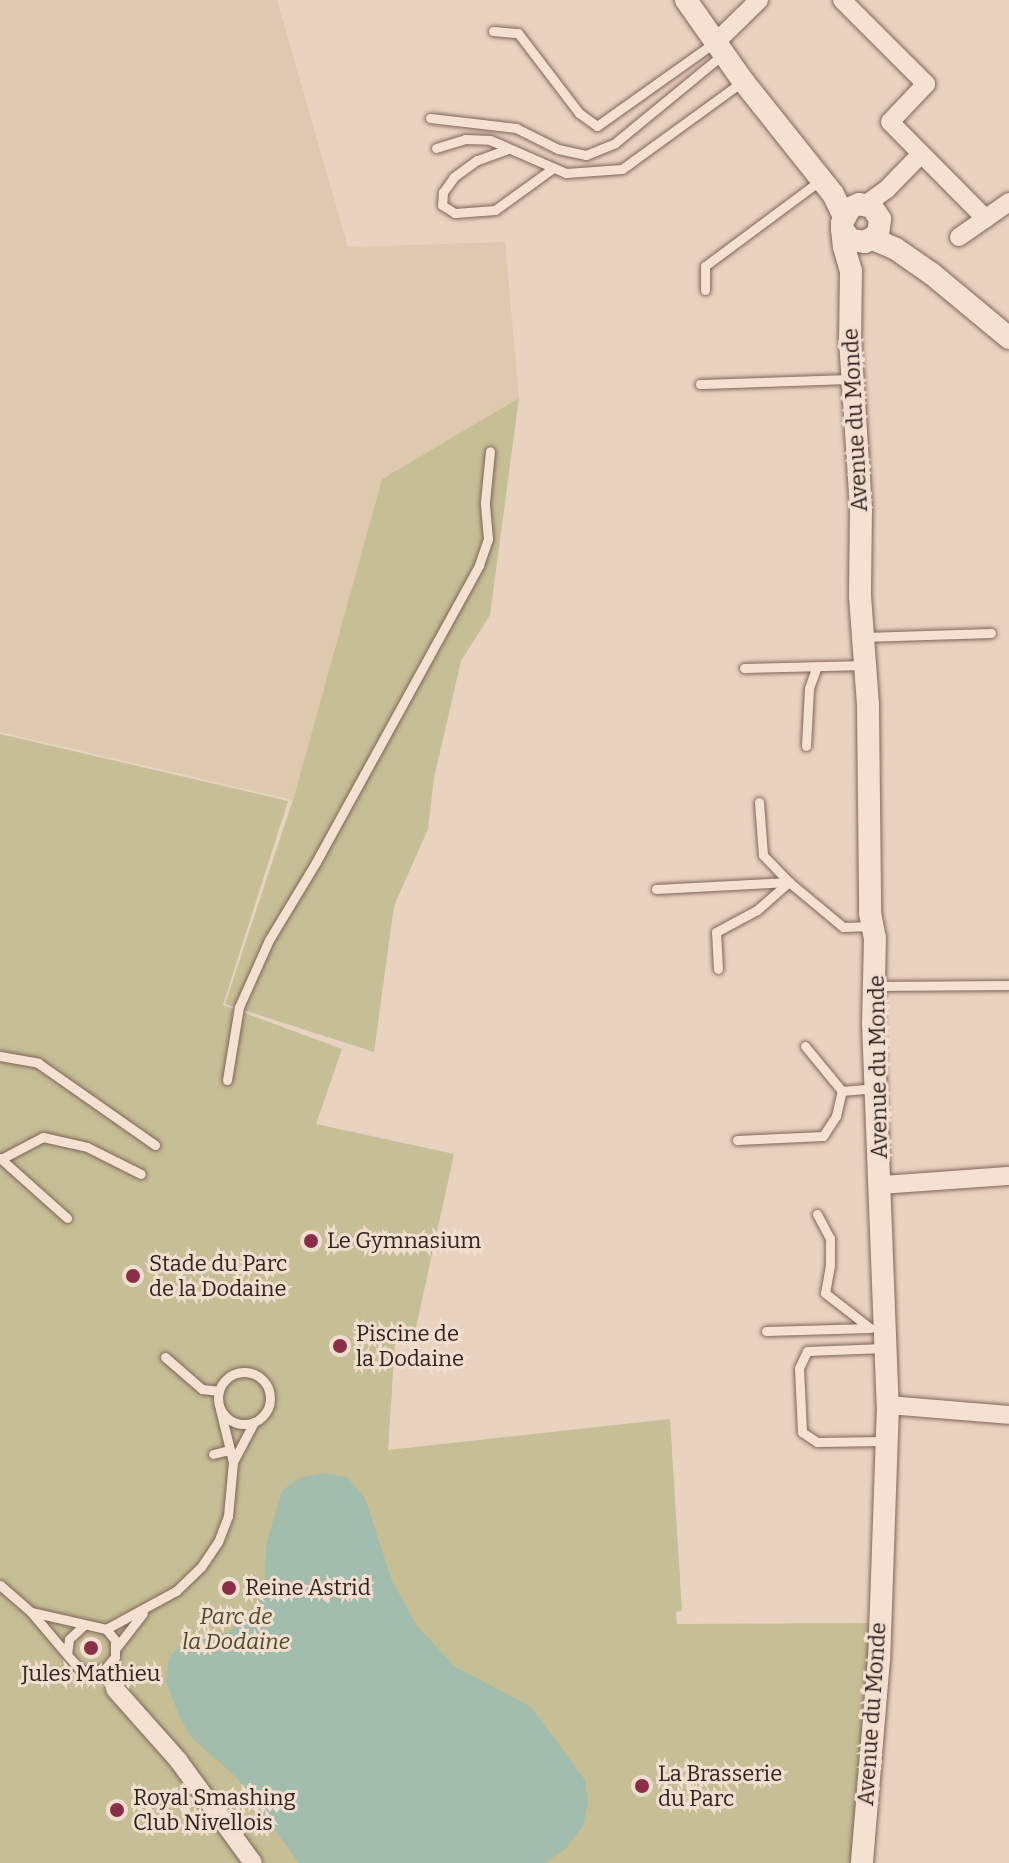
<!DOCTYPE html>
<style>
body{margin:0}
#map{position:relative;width:1009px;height:1863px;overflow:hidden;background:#e9d2c0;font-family:Bitter,serif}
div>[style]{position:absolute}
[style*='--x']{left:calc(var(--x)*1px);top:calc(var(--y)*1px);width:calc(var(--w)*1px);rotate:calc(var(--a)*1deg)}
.farmland>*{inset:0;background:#dec9ae}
.green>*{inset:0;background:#c6be95}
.water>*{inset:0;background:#a2bcad}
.roads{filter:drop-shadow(0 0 2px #80645a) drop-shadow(0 0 2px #80645a)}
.service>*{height:9px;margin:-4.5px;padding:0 4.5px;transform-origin:4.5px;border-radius:4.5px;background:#f5e1d2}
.service>.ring{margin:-4.5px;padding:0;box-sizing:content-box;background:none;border:9px solid #f5e1d2;border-radius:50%}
.minor>*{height:18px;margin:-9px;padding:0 9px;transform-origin:9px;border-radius:9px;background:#f5e1d2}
.tertiary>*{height:22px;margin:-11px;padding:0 11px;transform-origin:11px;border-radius:11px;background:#f5e1d2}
.dots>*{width:22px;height:22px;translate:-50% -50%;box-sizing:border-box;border:4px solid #f1decf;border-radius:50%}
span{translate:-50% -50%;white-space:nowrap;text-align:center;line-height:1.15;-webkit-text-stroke:6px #f1decf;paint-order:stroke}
.street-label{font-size:22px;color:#31211d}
.poi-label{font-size:22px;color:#31211d}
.left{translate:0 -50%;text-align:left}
.park-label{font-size:22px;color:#4c4b25;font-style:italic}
</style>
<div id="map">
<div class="farmland">
<i style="clip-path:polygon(0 0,277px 0,348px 247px,505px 242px,519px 398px,382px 479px,293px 800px,0 732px)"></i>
</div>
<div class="green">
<i style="clip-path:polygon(519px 398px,490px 615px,461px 661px,434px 778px,428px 829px,394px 906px,374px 1052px,225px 1004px,293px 800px,382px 479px)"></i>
<i style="clip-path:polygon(0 734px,288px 801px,223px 1005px,342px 1049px,316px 1124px,454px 1154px,415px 1332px,396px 1327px,388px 1450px,670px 1419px,682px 1611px,676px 1612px,677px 1624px,868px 1623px,871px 1643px,854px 1863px,0 1863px)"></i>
</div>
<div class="water">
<i style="clip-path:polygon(323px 1473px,347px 1477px,365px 1498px,392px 1581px,417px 1626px,454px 1666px,531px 1707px,585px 1780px,588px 1803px,583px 1826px,566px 1848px,545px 1863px,299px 1863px,237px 1778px,192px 1738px,180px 1718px,166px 1681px,169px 1658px,186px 1638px,227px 1633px,254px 1612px,265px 1589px,266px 1545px,282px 1491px,299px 1478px)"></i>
</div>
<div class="roads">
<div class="service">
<i style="--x:493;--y:31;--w:25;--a:5"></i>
<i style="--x:518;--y:33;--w:101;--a:52.7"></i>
<i style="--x:579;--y:113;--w:22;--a:36"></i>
<i style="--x:597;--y:126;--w:145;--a:-35.4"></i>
<i style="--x:430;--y:118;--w:87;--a:6.6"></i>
<i style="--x:516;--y:128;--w:47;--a:26.6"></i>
<i style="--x:558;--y:149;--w:29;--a:12"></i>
<i style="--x:586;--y:155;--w:31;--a:-22"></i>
<i style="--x:615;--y:143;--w:139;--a:-39.4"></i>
<i style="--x:436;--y:148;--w:30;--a:-17"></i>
<i style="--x:465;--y:139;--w:25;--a:2"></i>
<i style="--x:490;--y:140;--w:83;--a:23.5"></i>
<i style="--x:566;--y:173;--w:56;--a:-4.1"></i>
<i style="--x:622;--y:169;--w:150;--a:-36"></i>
<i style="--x:508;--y:149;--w:33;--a:160"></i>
<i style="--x:477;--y:160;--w:29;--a:144"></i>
<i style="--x:454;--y:177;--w:19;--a:126"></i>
<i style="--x:443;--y:192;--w:13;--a:94"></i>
<i style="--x:442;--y:205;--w:15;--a:32"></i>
<i style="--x:455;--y:213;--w:40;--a:-4.3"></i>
<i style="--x:495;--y:210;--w:72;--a:-35.9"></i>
<i style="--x:705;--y:290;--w:24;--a:-90"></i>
<i style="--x:705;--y:266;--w:144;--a:-36.6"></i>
<i style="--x:700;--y:384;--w:152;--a:-1.9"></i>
<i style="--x:863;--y:637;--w:128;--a:-1.8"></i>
<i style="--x:744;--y:668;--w:121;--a:-1.4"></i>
<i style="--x:806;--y:746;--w:58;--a:-87"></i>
<i style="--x:809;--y:688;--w:23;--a:-70"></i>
<i style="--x:656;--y:889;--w:133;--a:-3"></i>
<i style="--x:789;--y:882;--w:70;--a:39.8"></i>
<i style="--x:843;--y:927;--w:29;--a:-2"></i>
<i style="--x:718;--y:969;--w:37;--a:-93"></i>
<i style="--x:716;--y:932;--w:47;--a:-28.2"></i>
<i style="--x:757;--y:910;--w:43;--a:-41.2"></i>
<i style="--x:789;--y:882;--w:37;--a:-134"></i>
<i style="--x:763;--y:855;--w:53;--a:-94.3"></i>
<i style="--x:877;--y:986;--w:132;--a:-0.4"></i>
<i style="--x:805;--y:1046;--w:58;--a:50.6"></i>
<i style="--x:842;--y:1091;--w:34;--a:-5"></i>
<i style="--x:0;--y:1056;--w:39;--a:10"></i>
<i style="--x:38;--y:1063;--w:143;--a:35"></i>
<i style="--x:227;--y:1080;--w:74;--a:-80.7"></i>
<i style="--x:239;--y:1007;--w:73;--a:-65.9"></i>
<i style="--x:269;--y:940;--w:91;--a:-58.9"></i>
<i style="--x:316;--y:862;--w:339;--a:-61.2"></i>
<i style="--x:479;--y:565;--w:28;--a:-71"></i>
<i style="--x:488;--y:539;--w:37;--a:-95"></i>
<i style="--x:485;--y:502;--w:51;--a:-84.4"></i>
<i style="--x:737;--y:1140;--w:86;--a:-2.7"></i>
<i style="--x:823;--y:1136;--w:24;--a:-57"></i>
<i style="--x:836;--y:1116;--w:26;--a:-77"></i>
<i style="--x:0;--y:1158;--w:90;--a:41.8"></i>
<i style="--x:3;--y:1158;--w:45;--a:-27.7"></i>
<i style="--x:43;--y:1137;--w:45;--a:12.8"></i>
<i style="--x:87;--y:1147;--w:60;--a:26.6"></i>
<i style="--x:817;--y:1214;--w:27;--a:62"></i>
<i style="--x:830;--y:1238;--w:27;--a:90"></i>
<i style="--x:830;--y:1265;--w:28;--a:100"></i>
<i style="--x:825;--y:1293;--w:57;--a:37.9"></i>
<i style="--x:766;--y:1331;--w:104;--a:-1.7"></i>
<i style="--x:884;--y:1348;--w:77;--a:177.8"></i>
<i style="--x:807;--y:1351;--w:19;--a:115"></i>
<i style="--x:799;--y:1368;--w:64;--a:87.3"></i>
<i style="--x:802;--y:1432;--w:18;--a:34"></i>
<i style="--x:817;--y:1442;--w:68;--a:-0.8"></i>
<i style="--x:165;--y:1357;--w:49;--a:40.9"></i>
<i style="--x:202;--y:1389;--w:17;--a:7"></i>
<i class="ring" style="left:218px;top:1372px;width:43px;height:43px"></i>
<i style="--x:213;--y:1454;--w:16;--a:-14"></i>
<i style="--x:233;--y:1462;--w:45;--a:-62.3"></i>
<i style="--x:0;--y:1585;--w:41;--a:41.1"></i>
<i style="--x:31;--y:1612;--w:77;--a:49.7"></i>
<i style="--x:81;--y:1671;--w:23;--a:-2"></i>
<i style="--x:104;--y:1670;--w:17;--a:-50"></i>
<i style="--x:115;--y:1657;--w:17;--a:-90"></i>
<i style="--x:115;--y:1640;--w:14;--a:-129"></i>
<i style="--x:106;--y:1629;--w:77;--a:-167.2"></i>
<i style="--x:106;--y:1629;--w:80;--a:-28.5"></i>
<i style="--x:176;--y:1591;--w:35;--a:-44"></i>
<i style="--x:201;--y:1567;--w:30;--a:-56"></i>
<i style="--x:218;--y:1542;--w:28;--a:-69"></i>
<i style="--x:228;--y:1516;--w:54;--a:-84.7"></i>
<i style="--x:233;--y:1462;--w:55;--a:-103.8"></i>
<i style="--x:116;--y:1648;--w:44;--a:-52.4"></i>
<i style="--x:67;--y:1654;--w:15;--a:-82"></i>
<i style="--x:69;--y:1639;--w:21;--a:-43"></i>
</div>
<div class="minor">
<i style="--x:842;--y:0;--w:119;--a:45"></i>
<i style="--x:926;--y:84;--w:52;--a:133.5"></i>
<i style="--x:890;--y:122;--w:136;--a:45.3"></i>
<i style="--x:716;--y:42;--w:60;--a:-44.3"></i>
<i style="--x:865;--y:205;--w:26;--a:-36"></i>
<i style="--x:886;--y:190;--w:49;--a:-45.8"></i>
<i style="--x:959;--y:237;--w:61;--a:-35"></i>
<i style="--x:882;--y:1185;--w:127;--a:-4.1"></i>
<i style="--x:888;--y:1405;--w:121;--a:4.7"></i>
<i style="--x:115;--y:1689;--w:95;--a:48.4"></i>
<i style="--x:178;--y:1760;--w:127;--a:53.9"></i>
</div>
<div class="tertiary">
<i style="--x:686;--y:0;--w:99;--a:54.9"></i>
<i style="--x:743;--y:81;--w:144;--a:51.5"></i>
<i style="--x:833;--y:194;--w:25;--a:64"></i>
<i style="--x:842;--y:229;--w:14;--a:51"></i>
<i style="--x:851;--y:240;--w:14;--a:8"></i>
<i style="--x:865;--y:242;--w:15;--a:-32"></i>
<i style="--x:878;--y:234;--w:15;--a:-82"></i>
<i style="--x:880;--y:219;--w:14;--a:-124"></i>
<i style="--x:872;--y:207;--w:13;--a:-167"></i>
<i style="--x:859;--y:204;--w:10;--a:156"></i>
<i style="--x:850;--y:208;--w:17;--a:118"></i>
<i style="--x:842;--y:223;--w:6;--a:90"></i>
<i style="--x:842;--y:229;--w:18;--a:84"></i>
<i style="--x:844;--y:247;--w:25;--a:74"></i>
<i style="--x:851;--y:271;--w:68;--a:90.8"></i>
<i style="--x:850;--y:339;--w:170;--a:86.3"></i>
<i style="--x:861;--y:509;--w:87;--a:90.7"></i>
<i style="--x:860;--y:596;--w:110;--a:85.8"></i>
<i style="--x:868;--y:706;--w:207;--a:89.4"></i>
<i style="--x:870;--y:913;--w:25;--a:79"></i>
<i style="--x:875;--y:938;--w:85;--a:91.3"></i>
<i style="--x:873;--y:1023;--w:382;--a:87.8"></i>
<i style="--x:888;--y:1405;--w:254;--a:92"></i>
<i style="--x:879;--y:1659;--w:205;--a:94.8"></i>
<i style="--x:873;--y:239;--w:25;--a:23"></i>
<i style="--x:896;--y:249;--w:44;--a:34.8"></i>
<i style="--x:932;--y:274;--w:100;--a:39.7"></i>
</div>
</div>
<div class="dots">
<i style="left:311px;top:1241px;background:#8a2f48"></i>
<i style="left:133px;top:1276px;background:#8a2f48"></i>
<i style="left:340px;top:1346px;background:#8a2f48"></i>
<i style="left:229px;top:1588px;background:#8a2f48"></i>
<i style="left:91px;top:1648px;background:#8a2f48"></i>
<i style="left:642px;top:1786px;background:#8a2f48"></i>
<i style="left:117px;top:1810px;background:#8a2f48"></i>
</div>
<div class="street-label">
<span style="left:855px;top:420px;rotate:-93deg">Avenue du Monde</span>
<span style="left:878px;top:1067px;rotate:-91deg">Avenue du Monde</span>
<span style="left:872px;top:1714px;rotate:-86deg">Avenue du Monde</span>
</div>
<div class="poi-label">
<span class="left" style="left:327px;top:1241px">Le Gymnasium</span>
<span class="left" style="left:149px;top:1276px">Stade du Parc<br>de la Dodaine</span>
<span class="left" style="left:356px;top:1346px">Piscine de<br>la Dodaine</span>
<span class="left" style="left:245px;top:1588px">Reine Astrid</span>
<span style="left:91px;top:1674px">Jules Mathieu</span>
<span class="left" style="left:658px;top:1786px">La Brasserie<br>du Parc</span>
<span class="left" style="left:133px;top:1810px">Royal Smashing<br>Club Nivellois</span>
</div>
<div class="park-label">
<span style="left:236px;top:1629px">Parc de<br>la Dodaine</span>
</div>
</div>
